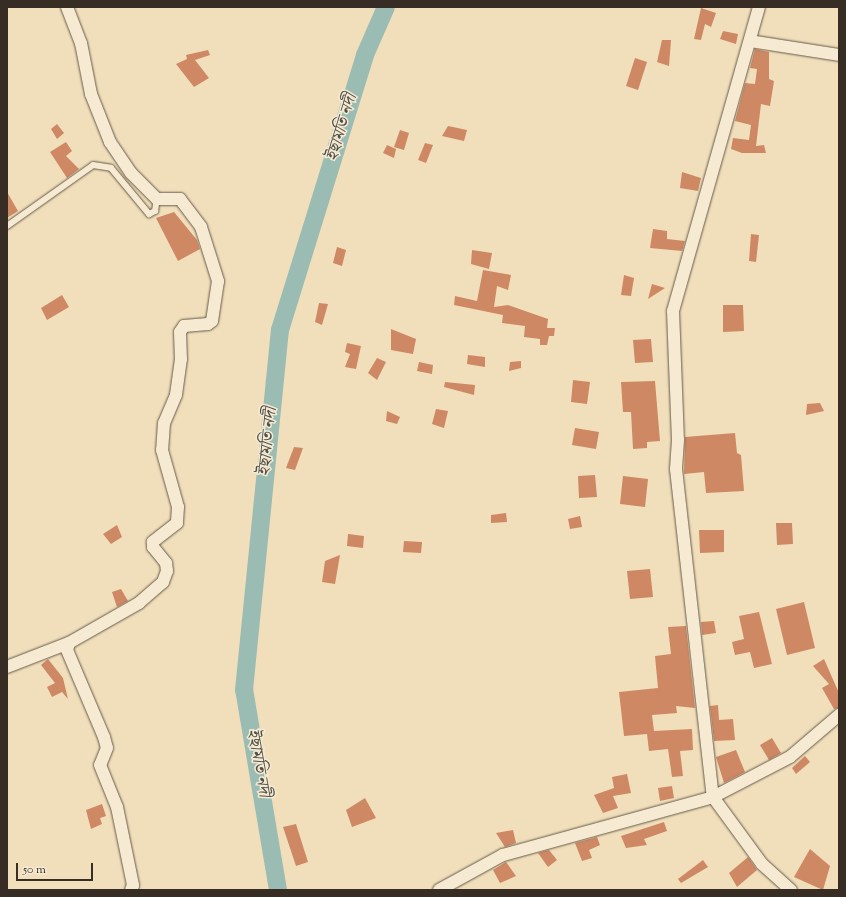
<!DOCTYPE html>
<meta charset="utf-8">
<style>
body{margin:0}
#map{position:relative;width:846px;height:897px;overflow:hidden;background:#f1dfbb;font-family:"Sorts Mill Goudy","Noto Serif Bengali",serif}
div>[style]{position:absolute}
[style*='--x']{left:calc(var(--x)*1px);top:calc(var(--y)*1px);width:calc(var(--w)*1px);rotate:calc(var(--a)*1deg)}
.river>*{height:18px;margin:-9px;padding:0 9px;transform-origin:9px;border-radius:9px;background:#9bbcb3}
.building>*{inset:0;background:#ce8864}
.roads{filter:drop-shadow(0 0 1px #665a4a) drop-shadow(0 0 1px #665a4a)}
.service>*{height:6px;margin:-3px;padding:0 3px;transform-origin:3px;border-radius:3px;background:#f6ead3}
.minor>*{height:12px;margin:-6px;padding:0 6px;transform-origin:6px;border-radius:6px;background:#f6ead3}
span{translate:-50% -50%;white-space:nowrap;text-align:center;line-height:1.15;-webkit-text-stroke:3px #f6ead3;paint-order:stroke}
.water-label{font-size:17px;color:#505148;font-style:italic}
.frame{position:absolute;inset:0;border:8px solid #372d24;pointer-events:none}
.scale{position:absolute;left:16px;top:863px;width:77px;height:18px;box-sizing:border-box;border:2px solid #372d24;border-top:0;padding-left:5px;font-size:12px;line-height:14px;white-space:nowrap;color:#372d24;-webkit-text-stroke:3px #f6ead3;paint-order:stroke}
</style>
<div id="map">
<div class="river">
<i style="--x:278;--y:890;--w:203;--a:-99.6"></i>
<i style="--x:244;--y:690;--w:362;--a:-84.3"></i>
<i style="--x:280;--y:330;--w:288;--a:-72.8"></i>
<i style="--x:365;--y:55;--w:52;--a:-66.4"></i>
</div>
<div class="building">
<i style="clip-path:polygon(701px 8px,716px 13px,711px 27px,705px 24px,701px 40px,694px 39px)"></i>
<i style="clip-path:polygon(723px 31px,738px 34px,736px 44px,720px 39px)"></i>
<i style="clip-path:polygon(662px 40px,671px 40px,669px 66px,657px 62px)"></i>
<i style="clip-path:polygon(755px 49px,769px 52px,769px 79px,774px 81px,770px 106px,761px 104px,756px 146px,764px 145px,766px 153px,742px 153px,731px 149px,733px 138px,749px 140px,751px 125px,735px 121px,745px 83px,755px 84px,757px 69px,750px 68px)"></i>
<i style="clip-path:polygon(208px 50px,210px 55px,195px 60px,209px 78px,194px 87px,176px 64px,187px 59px,186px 55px)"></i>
<i style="clip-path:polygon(635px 58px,647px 62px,638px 90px,626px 86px)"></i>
<i style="clip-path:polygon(57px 124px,64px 133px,57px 139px,51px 129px)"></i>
<i style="clip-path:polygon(448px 126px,467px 130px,464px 141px,442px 136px)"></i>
<i style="clip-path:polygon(400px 130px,409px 133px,404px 150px,394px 147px)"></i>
<i style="clip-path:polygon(66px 142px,72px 151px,66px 156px,79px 169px,67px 178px,50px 152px)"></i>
<i style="clip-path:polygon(425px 143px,433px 145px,426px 163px,418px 160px)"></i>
<i style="clip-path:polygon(387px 145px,396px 149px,394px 158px,383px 153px)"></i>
<i style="clip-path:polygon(682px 172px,701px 178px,698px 191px,680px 188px)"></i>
<i style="clip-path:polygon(7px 192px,18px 211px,7px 218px)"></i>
<i style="clip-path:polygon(174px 212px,197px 240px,200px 249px,178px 261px,156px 218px)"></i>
<i style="clip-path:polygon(653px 229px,667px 231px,667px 239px,685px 241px,682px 251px,650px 248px)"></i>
<i style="clip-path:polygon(751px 234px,759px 235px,756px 262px,749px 261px)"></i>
<i style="clip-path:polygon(337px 247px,346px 250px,342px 266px,333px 263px)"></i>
<i style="clip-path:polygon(472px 250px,492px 253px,489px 269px,471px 264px)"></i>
<i style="clip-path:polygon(483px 270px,511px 275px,508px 290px,497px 286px,494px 307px,508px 305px,548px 319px,547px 328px,555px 328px,554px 336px,549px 336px,547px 345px,540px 345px,540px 339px,524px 337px,525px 326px,502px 323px,503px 315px,454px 305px,455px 296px,477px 301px)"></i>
<i style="clip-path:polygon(624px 275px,634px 278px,631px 296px,621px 295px)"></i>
<i style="clip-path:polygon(652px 284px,665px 288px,648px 299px)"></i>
<i style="clip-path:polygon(62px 295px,69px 307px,47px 320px,41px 308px)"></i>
<i style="clip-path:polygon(319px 303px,328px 304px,322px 325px,315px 322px)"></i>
<i style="clip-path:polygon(723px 305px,743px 305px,744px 331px,723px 332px)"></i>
<i style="clip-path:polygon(391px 329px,416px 339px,413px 354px,391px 350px)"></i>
<i style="clip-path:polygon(651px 339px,653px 362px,635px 363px,633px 340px)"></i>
<i style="clip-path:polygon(347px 343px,361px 346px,356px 369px,345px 367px,350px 354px,345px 352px)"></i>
<i style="clip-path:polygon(468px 355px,485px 357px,485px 367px,467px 364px)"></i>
<i style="clip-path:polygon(377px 358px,386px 362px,377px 380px,368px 373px)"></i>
<i style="clip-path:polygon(521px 361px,521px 368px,509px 371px,510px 362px)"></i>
<i style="clip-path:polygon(419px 362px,433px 365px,432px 374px,417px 371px)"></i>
<i style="clip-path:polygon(573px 380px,590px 382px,587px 404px,571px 402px)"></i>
<i style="clip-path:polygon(655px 381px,660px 441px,647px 442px,647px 448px,633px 449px,631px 412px,623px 412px,621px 382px)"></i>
<i style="clip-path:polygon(445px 382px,475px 385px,474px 395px,444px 387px)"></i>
<i style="clip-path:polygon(820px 403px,824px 411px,806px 415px,807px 404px)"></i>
<i style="clip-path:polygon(436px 409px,448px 411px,444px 428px,432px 424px)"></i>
<i style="clip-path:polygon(387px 411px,400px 417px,397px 424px,386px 421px)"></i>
<i style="clip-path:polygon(575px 428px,599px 432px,596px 449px,572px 445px)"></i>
<i style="clip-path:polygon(735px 433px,737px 453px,741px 455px,744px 491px,706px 493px,704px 472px,684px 474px,685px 437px)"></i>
<i style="clip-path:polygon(294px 447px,303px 448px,295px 470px,286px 468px)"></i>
<i style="clip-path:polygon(595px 475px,597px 497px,579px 498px,578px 476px)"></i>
<i style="clip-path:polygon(623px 476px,648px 479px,645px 507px,620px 504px)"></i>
<i style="clip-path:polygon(506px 513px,507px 522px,491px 523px,491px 515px)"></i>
<i style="clip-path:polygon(580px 516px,582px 527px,570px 529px,568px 519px)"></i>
<i style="clip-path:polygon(776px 523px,792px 523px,793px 544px,777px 545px)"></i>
<i style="clip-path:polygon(117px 525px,122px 537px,111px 544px,103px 534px)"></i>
<i style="clip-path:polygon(699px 530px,724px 530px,724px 552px,700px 553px)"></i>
<i style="clip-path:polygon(348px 534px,364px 536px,363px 548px,347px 546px)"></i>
<i style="clip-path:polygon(404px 541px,422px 542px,421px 553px,403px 552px)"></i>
<i style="clip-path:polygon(340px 555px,335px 584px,322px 582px,325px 561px)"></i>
<i style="clip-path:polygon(650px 569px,653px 597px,630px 599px,627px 571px)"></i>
<i style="clip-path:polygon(121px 589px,128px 601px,117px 607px,112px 592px)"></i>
<i style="clip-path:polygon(804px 602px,815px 648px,787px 655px,776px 609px)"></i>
<i style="clip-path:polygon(759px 612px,772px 664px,754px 668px,750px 652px,735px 655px,732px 642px,744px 639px,739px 616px)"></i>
<i style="clip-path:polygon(714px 621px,716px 633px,702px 635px,701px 622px)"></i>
<i style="clip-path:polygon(686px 626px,695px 708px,676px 706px,677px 713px,652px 715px,654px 731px,692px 729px,693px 750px,680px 751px,683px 776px,672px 777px,668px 749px,649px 751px,647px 734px,624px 736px,619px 692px,658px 688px,655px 656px,671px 654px,668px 627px)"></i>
<i style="clip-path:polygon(48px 659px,63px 678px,68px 699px,62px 692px,52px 697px,47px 687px,55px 683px,41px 665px)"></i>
<i style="clip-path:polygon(824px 659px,839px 693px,839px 708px,834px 709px,822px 688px,829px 684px,813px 666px)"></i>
<i style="clip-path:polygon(718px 705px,719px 720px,733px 719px,735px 740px,714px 741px,710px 706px)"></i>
<i style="clip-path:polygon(772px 738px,781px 753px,769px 760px,760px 745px)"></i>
<i style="clip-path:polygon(736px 750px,745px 772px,724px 783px,716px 757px)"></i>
<i style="clip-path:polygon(805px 756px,810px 762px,796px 774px,792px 768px)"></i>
<i style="clip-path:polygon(627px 774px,631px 793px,613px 796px,618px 808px,603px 813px,594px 795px,614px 788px,612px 777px)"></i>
<i style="clip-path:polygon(672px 786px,674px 798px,660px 801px,658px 788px)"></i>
<i style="clip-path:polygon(365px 798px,376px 818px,352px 827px,346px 810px)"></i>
<i style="clip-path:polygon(102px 804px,106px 816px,100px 818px,102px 824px,91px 829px,86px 810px)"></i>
<i style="clip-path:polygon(664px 822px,667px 831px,644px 839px,647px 845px,626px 848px,621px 836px)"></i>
<i style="clip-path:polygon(296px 824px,308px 862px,296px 866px,283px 827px)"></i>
<i style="clip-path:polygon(513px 830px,516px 843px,505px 847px,496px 833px)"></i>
<i style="clip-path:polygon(597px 837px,600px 845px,589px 850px,592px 858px,582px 861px,575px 843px)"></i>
<i style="clip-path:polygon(810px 849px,830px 866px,823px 890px,794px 877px)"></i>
<i style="clip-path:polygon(549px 850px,557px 860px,548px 867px,538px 853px)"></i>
<i style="clip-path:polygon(748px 857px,757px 870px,737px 887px,729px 873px)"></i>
<i style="clip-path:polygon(703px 860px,708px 867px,681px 883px,678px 879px)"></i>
<i style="clip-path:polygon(506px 862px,516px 876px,500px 883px,493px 870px)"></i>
</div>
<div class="roads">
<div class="service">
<i style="--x:7;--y:226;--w:105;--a:-35.3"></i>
<i style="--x:93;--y:165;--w:18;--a:9"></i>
<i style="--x:111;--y:168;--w:60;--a:50.4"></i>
<i style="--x:149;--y:214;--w:7;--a:-27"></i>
<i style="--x:155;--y:211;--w:12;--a:-81"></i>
</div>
<div class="minor">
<i style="--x:67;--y:7;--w:39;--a:69"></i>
<i style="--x:81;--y:43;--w:52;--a:78.9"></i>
<i style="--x:91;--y:94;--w:52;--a:68.4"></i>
<i style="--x:110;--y:142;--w:37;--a:56"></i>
<i style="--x:131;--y:173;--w:37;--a:45"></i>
<i style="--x:157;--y:199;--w:23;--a:0"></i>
<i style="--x:180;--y:199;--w:35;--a:53"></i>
<i style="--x:201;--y:227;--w:57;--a:72.5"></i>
<i style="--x:218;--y:281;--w:40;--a:98.5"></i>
<i style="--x:212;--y:321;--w:5;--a:143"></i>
<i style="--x:208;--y:324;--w:24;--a:175"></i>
<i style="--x:184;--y:326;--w:7;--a:124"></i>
<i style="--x:180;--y:332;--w:27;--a:88"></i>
<i style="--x:181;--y:359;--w:36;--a:98"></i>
<i style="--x:176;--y:395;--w:30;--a:113"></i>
<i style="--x:164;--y:423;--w:27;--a:94"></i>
<i style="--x:162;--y:450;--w:59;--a:74.3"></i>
<i style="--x:178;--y:507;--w:16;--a:94"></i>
<i style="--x:177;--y:523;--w:31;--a:142"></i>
<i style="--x:153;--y:542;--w:5;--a:90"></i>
<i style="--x:153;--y:547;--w:21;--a:51"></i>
<i style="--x:166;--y:563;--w:8;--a:83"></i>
<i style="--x:167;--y:571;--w:12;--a:110"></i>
<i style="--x:163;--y:582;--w:32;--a:139"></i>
<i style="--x:139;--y:603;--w:81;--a:150.3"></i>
<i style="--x:69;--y:643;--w:7;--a:106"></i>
<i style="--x:67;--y:650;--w:95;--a:67"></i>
<i style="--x:104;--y:737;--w:11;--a:75"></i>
<i style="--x:107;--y:748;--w:18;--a:112"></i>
<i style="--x:100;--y:765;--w:45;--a:68"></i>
<i style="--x:117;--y:807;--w:80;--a:78.4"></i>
<i style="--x:133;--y:885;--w:5;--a:112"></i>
<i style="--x:759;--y:7;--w:316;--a:105.8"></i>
<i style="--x:673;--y:311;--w:129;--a:87.8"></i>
<i style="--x:678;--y:440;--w:29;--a:94"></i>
<i style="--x:676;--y:469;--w:330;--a:83.6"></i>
<i style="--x:713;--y:797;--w:83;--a:53.8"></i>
<i style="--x:762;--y:864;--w:39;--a:42"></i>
<i style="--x:750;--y:41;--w:90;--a:8.9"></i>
<i style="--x:7;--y:667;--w:66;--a:-21.2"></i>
<i style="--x:439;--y:890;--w:73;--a:-28.7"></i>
<i style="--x:503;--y:855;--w:218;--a:-15.4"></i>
<i style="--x:713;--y:797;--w:87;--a:-27.5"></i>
<i style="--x:790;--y:757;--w:65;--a:-40.6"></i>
</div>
</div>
<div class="water-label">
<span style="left:343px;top:128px;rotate:-73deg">ইছামতি নদী</span>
<span style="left:269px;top:442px;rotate:-84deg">ইছামতি নদী</span>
<span style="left:257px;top:763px;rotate:80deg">ইছামতি নদী</span>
</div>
<div class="frame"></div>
<div class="scale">50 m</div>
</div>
